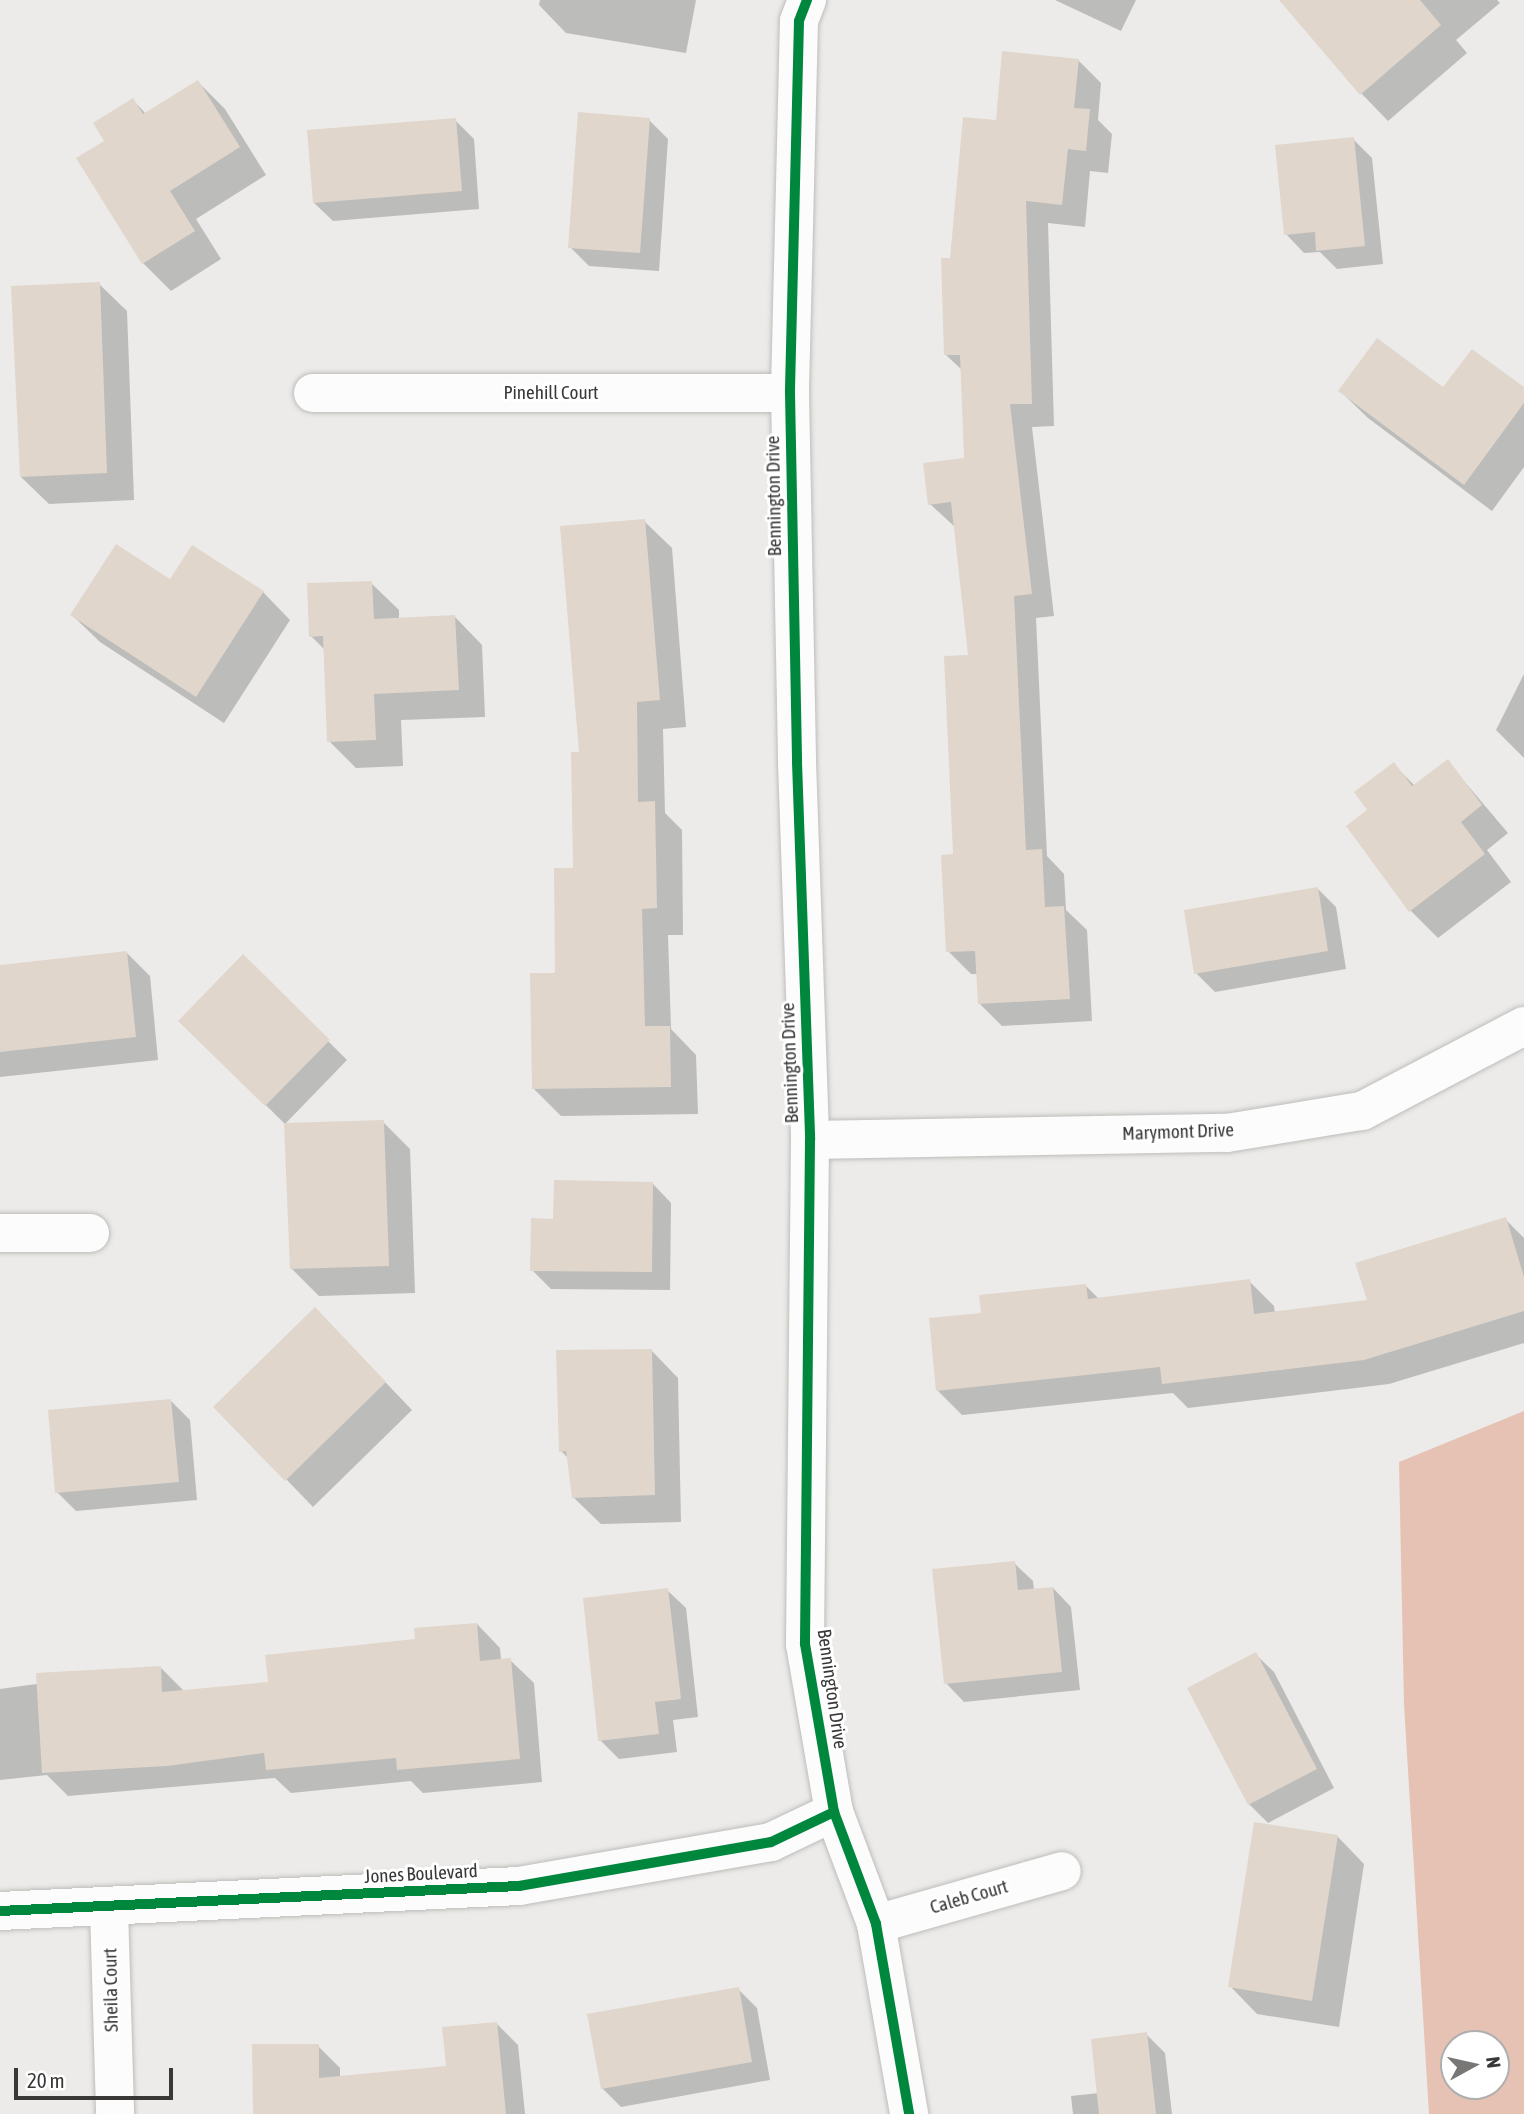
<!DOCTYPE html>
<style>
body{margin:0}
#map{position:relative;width:1524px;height:2114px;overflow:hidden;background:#ecebe9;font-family:"Asap Condensed",sans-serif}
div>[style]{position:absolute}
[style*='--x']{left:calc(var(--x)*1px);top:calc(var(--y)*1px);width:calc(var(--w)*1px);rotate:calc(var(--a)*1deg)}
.forest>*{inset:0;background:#e6c2b5}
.shadow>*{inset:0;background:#0003}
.building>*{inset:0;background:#e0d6cc}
.roads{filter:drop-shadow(0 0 2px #bebdbb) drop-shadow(0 0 2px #bebdbb)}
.minor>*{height:38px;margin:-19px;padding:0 19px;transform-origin:19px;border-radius:19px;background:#fcfcfc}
.cycleway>*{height:10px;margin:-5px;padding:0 5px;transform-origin:5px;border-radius:5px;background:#00873e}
span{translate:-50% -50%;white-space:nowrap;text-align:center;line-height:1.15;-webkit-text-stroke:6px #fff;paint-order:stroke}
.street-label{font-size:19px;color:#393837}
.north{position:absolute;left:1440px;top:2030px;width:70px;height:70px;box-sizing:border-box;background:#fff;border:2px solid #b0afaf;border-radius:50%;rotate:82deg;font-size:19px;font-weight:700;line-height:28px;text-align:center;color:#393837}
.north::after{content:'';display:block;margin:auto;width:24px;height:32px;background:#787775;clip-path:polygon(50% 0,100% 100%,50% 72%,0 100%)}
.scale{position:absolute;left:14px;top:2068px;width:159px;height:32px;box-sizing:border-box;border:4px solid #393837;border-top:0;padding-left:9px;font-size:21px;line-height:24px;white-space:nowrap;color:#393837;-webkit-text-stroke:5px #fff;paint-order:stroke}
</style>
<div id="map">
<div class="forest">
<i style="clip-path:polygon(evenodd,1524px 1411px,1524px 2114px,1429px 2114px,1404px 1705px,1399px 1462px,1524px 1411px,1454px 2044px,1496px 2044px,1496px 2086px,1454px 2086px,1454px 2044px)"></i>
</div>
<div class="shadow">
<i style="clip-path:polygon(540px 0,696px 0,686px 53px,566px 33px,539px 5px)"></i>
<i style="clip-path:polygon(1055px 0,1136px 0,1121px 31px)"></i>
<i style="clip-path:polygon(1318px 0,1497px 0,1500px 3px,1456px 40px,1467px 53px,1388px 121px,1361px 93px)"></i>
<i style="clip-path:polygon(1078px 60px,1101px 83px,1098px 120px,1112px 134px,1108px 173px,1090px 171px,1085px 227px,1048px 223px,1054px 426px,1032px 427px,1054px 616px,1036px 618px,1047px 856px,1064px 874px,1066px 910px,1087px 930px,1092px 1021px,1002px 1026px,979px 1003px,978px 974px,971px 974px,948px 951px,970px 657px,955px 527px,930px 504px,966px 460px,963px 371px,946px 355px,952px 259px,998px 122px)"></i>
<i style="clip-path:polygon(198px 82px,225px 109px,266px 175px,196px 219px,221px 259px,171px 291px,143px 263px,78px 159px,107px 141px,133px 100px,146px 114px)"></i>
<i style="clip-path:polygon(455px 120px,474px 139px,479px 209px,333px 221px,314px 203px)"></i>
<i style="clip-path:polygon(649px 120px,668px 139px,659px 271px,589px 266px,570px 247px)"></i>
<i style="clip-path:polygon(1353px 139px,1372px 158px,1383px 264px,1337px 269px,1320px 252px,1304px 253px,1286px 234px)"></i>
<i style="clip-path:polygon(99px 284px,127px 311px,134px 500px,49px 504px,21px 477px)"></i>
<i style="clip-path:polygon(1524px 389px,1524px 467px,1492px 511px,1368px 418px,1340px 391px)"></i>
<i style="clip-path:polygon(644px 521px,672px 548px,686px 727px,663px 729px,665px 813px,682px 830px,683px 935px,668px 935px,671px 1029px,696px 1055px,698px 1114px,561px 1116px,533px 1088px,574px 870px,581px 754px)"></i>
<i style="clip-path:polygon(171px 582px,263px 592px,290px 620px,224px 723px,100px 642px,72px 615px)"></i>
<i style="clip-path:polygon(371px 583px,399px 610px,399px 620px,455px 617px,482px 645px,485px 717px,401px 720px,403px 766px,356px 768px,329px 741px,325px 650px,311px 636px)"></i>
<i style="clip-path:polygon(1524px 674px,1524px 758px,1496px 730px)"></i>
<i style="clip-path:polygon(1447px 761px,1508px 833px,1487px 850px,1511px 882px,1438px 938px,1411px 911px,1348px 826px,1370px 810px,1393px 764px,1415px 786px)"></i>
<i style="clip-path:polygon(1317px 888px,1336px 907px,1346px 969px,1215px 992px,1196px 973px)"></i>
<i style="clip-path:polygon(127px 953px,150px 976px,158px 1060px,0 1077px,0 967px)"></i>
<i style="clip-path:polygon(244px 957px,347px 1060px,285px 1124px,180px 1021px)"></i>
<i style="clip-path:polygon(383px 1122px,410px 1149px,415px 1293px,319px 1296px,291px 1268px)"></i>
<i style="clip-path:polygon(653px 1184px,671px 1203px,670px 1290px,551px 1289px,532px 1270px,555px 1221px)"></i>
<i style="clip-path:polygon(1505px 1219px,1524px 1238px,1524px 1343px,1389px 1384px,1188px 1408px,1173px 1393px,962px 1415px,937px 1390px,983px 1315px,1086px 1286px,1100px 1300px,1249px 1281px,1274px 1306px,1275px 1313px,1369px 1301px)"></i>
<i style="clip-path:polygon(342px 1337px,412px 1410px,313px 1507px,286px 1479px)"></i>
<i style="clip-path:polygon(651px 1350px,678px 1378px,681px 1522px,601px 1524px,573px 1497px,569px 1459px,561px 1451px)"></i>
<i style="clip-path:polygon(171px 1401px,190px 1420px,197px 1500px,76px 1511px,57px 1492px)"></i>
<i style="clip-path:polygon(1014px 1563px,1033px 1581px,1034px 1590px,1053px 1588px,1071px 1607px,1080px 1690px,964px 1702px,946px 1683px)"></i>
<i style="clip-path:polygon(667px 1590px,686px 1608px,698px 1717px,673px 1720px,677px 1752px,619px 1759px,600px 1740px)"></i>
<i style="clip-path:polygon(477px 1624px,500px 1648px,501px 1660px,510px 1660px,534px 1683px,542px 1782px,423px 1793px,411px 1781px,291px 1793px,275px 1778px,68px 1796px,47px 1775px,0 1780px,0 1689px,160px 1667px,185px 1692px,270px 1683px)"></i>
<i style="clip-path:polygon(1255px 1654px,1274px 1672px,1334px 1788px,1268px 1823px,1249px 1804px)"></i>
<i style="clip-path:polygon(1337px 1836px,1364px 1864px,1339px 2027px,1257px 2014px,1230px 1986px)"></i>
<i style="clip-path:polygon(738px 1989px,757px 2008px,770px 2080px,621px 2107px,602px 2088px)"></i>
<i style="clip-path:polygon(496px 2023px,518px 2045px,525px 2114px,254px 2114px,318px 2046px,340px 2068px,340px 2078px,448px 2067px)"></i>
<i style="clip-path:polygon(1146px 2034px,1165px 2053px,1172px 2114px,1073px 2114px,1071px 2096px,1099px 2093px)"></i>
</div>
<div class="building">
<i style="clip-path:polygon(1279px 0,1420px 0,1441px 25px,1360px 95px)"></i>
<i style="clip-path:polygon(1002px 51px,1079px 59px,1074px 108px,1090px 109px,1086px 151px,1068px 149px,1062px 205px,1026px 201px,1032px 404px,1010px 404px,1032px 594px,1014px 596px,1026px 850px,1042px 849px,1045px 907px,1064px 906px,1070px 999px,978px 1004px,975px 951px,946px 952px,941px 855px,953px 854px,944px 656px,968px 655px,951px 502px,928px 505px,923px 463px,964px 458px,960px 355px,944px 355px,941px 258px,950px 258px,963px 117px,996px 120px)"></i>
<i style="clip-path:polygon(198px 80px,240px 147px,170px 191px,195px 231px,142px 264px,76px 158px,104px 141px,93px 123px,133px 98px,143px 114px)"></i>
<i style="clip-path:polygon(578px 112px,650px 118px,640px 253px,568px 248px)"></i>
<i style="clip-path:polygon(456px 118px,462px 191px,313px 203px,307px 130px)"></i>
<i style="clip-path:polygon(1354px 137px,1365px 246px,1316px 251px,1315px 232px,1284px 235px,1275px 145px)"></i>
<i style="clip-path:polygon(100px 282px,107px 473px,20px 477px,11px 286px)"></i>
<i style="clip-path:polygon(1377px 338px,1443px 387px,1472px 349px,1524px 387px,1524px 403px,1464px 485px,1338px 391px)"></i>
<i style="clip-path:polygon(645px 519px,660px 700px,637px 702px,638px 802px,655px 801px,657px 908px,642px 909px,645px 1026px,670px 1026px,671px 1087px,532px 1089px,530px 973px,555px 973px,554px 868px,573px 868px,571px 752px,579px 752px,560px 526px)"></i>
<i style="clip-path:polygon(116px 544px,170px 579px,192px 545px,264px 591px,196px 697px,70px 615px)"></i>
<i style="clip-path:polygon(372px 581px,374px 619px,455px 615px,459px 690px,374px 694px,376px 740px,327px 742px,323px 636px,309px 637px,307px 583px)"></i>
<i style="clip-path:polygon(1448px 759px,1482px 805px,1461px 822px,1485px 854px,1409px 912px,1346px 826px,1367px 810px,1354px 792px,1394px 762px,1412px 786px)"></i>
<i style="clip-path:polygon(1318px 887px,1328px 951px,1194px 974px,1184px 910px)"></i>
<i style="clip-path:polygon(127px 951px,136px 1037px,0 1052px,0 965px)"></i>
<i style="clip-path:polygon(243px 954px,330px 1040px,265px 1106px,178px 1021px)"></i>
<i style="clip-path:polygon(384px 1120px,389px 1266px,290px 1269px,284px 1123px)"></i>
<i style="clip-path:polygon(554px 1180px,653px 1182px,652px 1272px,530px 1271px,531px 1218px,553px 1219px)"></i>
<i style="clip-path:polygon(1506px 1217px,1524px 1277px,1524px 1311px,1364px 1360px,1162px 1384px,1160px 1367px,936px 1391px,929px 1318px,981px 1313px,979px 1295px,1086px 1284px,1088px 1299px,1250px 1279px,1254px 1314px,1367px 1300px,1355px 1263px)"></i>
<i style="clip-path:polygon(315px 1307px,386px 1382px,285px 1481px,213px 1407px)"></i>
<i style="clip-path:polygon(652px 1349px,655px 1495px,572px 1498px,566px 1451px,559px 1452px,556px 1350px)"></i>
<i style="clip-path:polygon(171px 1399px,179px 1482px,55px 1493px,48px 1410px)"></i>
<i style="clip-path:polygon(1015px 1561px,1018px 1590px,1053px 1587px,1062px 1672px,944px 1684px,932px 1569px)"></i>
<i style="clip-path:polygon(668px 1588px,681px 1699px,655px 1702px,659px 1734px,598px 1741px,583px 1598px)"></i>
<i style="clip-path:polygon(477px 1623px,480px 1661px,511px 1658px,520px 1759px,397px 1770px,396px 1758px,266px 1770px,264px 1753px,167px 1766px,42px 1773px,36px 1673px,161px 1666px,162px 1692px,268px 1682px,265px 1655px,415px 1639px,414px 1628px)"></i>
<i style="clip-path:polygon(1256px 1652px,1317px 1769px,1248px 1805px,1187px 1688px)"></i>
<i style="clip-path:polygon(1254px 1822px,1338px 1835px,1312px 2001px,1228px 1987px)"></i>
<i style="clip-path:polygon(739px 1987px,752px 2062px,601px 2089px,587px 2014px)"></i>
<i style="clip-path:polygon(497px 2022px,506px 2114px,253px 2114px,252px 2044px,319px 2044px,319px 2078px,446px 2066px,442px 2027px)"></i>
<i style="clip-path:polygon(1147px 2032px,1156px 2114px,1099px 2114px,1091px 2039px)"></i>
</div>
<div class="roads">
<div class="minor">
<i style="--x:807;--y:0;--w:22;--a:111"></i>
<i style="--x:799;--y:21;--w:372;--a:91.4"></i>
<i style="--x:790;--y:393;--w:369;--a:88.9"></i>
<i style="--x:797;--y:762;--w:378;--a:88"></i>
<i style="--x:810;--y:1140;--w:504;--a:90.57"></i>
<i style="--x:805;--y:1644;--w:170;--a:80.2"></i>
<i style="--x:834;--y:1812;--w:120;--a:69.4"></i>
<i style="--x:876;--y:1924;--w:193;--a:80.1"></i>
<i style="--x:313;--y:393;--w:477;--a:0"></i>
<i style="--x:810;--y:1140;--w:417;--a:-1"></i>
<i style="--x:1227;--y:1133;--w:137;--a:-9.3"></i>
<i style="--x:1362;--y:1111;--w:183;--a:-27.7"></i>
<i style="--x:0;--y:1233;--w:90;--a:0"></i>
<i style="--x:109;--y:1908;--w:206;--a:88.3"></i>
<i style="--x:0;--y:1911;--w:520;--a:-2.76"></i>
<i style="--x:519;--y:1886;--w:256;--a:-9.9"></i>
<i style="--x:771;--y:1842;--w:70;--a:-25.5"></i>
<i style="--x:876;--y:1924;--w:193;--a:-15.9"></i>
</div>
</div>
<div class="cycleway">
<i style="--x:807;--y:0;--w:22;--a:111"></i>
<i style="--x:799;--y:21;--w:372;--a:91.4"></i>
<i style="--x:790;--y:393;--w:369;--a:88.9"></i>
<i style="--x:797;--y:762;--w:378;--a:88"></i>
<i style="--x:810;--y:1140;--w:504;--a:90.57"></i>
<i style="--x:805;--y:1644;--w:170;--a:80.2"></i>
<i style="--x:834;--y:1812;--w:120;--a:69.4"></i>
<i style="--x:876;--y:1924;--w:193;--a:80.1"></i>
<i style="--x:0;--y:1911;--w:520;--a:-2.76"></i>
<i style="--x:519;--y:1886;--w:256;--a:-9.9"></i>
<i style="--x:771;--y:1842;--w:70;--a:-25.5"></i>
</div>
<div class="street-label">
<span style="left:551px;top:393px">Pinehill Court</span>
<span style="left:774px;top:496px;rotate:-91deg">Bennington Drive</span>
<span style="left:790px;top:1063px;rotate:-92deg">Bennington Drive</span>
<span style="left:1178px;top:1132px;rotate:-2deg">Marymont Drive</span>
<span style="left:832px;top:1689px;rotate:82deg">Bennington Drive</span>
<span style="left:421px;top:1874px;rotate:-3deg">Jones Boulevard</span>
<span style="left:969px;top:1897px;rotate:-16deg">Caleb Court</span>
<span style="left:111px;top:1990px;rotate:-91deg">Sheila Court</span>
</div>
<div class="north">N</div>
<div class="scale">20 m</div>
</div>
